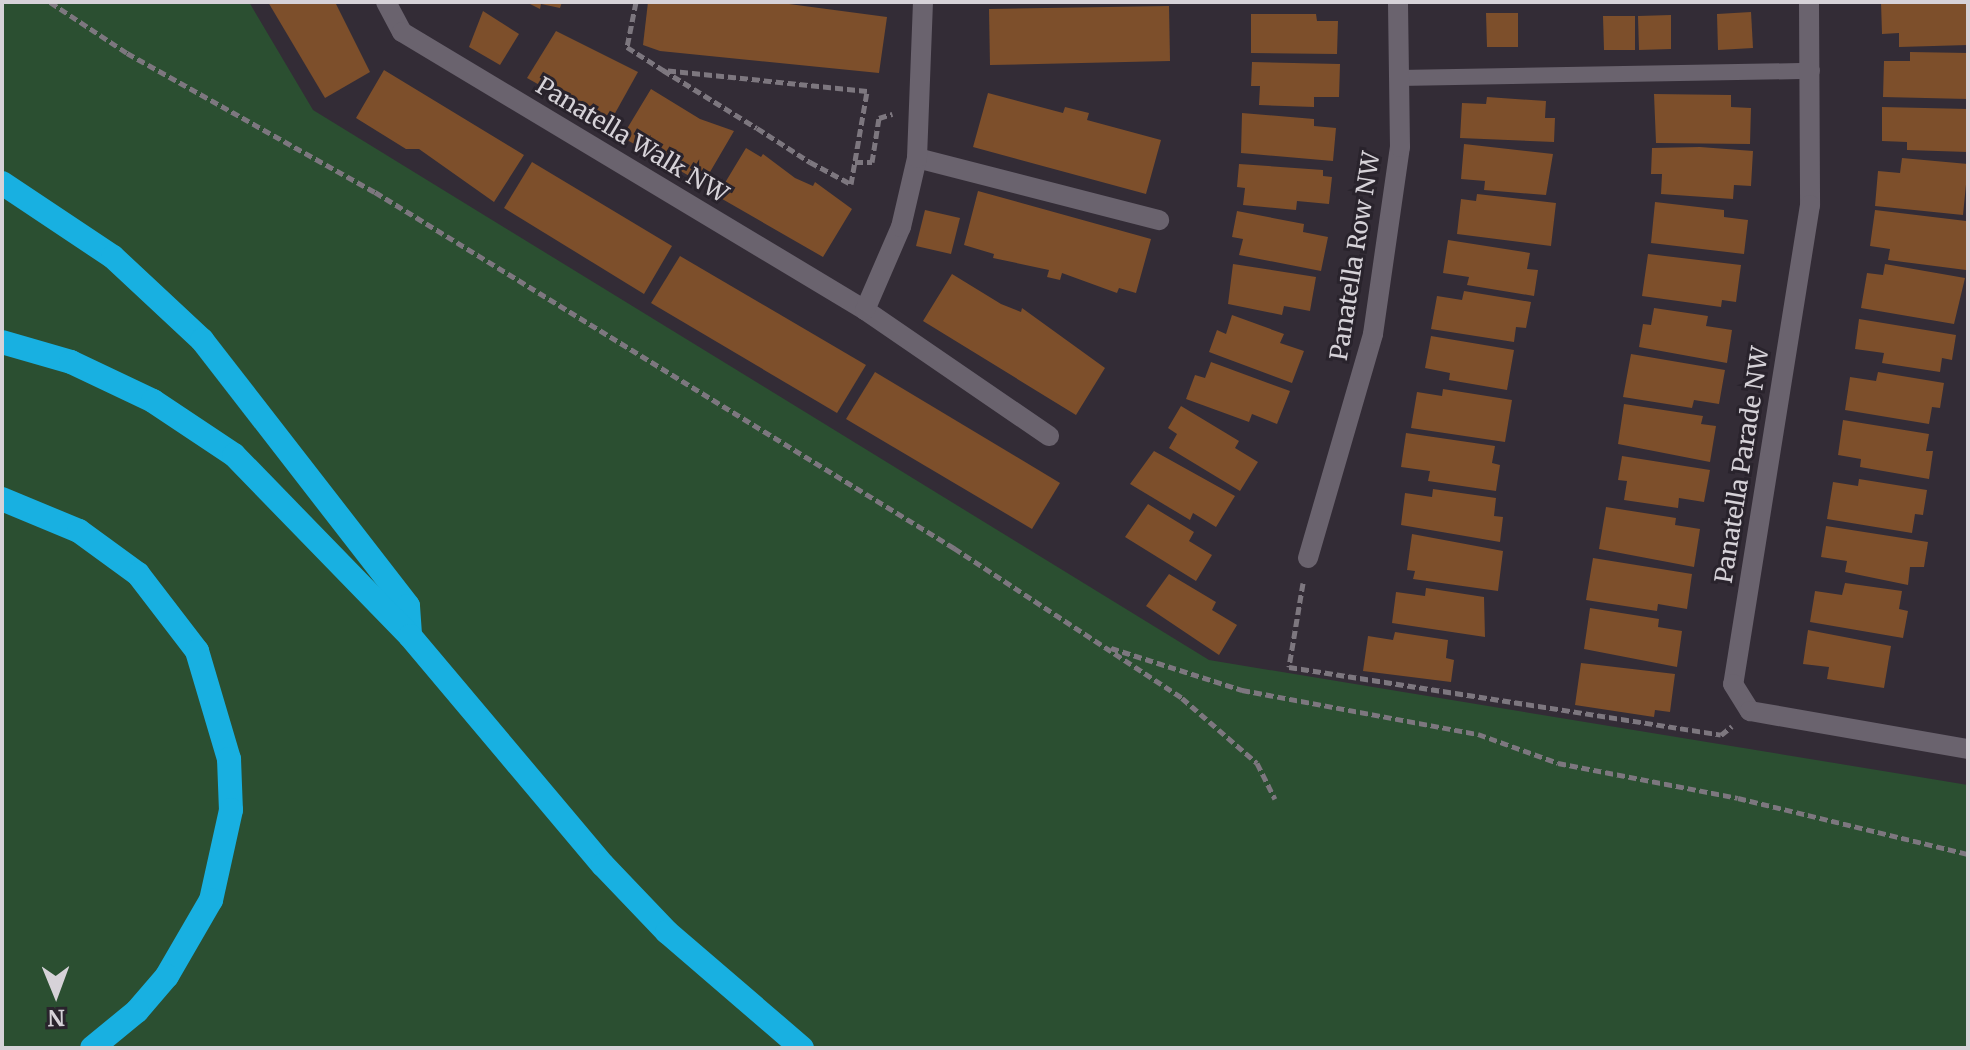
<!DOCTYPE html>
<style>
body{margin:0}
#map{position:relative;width:1970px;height:1050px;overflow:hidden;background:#332c36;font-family:Merriweather,serif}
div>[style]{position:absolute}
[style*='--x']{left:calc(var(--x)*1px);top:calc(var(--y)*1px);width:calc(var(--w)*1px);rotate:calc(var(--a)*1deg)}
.green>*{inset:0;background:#2b4f31}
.building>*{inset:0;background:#7d4f2b}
.path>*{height:5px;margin-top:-2.5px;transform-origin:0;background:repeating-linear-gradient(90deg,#7d777f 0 8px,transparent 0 12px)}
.lane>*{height:16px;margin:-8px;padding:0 8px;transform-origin:8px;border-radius:8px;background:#6a636e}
.street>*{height:20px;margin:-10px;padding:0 10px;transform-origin:10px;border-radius:10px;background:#6a636e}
.highway>*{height:24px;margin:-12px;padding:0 12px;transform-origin:12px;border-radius:12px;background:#18b0e1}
span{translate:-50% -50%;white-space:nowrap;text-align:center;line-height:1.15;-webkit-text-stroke:6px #29232c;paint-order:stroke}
.street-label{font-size:24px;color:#d6d2d8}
.frame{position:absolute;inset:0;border:4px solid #d6d2d8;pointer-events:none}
.north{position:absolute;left:16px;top:954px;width:80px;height:80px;-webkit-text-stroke:6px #29232c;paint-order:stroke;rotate:179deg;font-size:22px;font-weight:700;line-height:32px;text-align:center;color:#d6d2d8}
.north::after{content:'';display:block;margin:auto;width:28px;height:36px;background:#d6d2d8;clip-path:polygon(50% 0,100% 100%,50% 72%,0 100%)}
</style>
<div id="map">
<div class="green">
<i style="clip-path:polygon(2px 2px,249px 2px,313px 110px,1209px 660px,1968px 785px,1968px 1048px,2px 1048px)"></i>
</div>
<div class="building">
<i style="clip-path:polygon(268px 2px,335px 2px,370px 72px,325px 98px)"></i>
<i style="clip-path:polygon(526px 2px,562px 2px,560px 8px,541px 4px,540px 9px)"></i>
<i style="clip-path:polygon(648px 2px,774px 2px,887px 17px,879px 73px,660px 51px,643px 45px)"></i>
<i style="clip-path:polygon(1881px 2px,1968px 2px,1968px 45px,1899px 47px,1899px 33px,1882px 34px)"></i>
<i style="clip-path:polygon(1169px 6px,1170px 61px,990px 65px,989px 9px)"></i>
<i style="clip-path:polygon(483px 11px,519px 34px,500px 65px,469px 47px)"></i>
<i style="clip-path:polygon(1751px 12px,1753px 48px,1718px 50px,1717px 14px)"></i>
<i style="clip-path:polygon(1486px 13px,1518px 13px,1518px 47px,1487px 47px)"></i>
<i style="clip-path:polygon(1251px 14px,1316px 14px,1317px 21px,1338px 21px,1337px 54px,1251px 53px)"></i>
<i style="clip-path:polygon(1671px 15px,1671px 49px,1639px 50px,1638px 16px)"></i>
<i style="clip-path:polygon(1603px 16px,1635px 16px,1635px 50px,1604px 50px)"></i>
<i style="clip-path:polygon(556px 31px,638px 72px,609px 124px,527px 78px)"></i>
<i style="clip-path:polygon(1910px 52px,1968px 53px,1968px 99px,1883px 97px,1884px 61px,1910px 61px)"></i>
<i style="clip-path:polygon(1252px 62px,1340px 64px,1339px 97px,1314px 97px,1314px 107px,1259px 105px,1260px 86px,1251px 86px)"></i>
<i style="clip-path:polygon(384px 70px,524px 155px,494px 202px,419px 149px,406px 149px,356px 118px)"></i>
<i style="clip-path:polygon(651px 89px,700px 119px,734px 131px,703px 184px,622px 137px)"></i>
<i style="clip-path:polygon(988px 93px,1063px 113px,1065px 107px,1089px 113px,1087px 120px,1161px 140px,1146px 194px,973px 147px)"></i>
<i style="clip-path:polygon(1654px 94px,1731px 95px,1731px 107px,1751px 108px,1750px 144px,1656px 143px)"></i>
<i style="clip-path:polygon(1487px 97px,1546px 101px,1545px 118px,1555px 118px,1554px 142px,1460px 138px,1462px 103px,1486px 104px)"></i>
<i style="clip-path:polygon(1882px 107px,1968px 109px,1968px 152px,1907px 150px,1907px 142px,1882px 141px)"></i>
<i style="clip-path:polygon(1242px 113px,1314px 119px,1314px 126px,1336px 128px,1333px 161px,1241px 153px)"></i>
<i style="clip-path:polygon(1464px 144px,1553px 154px,1546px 195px,1484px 190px,1485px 181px,1461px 179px)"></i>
<i style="clip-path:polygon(1700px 147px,1753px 151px,1751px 186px,1734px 185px,1733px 199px,1661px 194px,1662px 174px,1651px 174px,1652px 148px)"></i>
<i style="clip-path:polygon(746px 148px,761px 157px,763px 154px,795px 178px,813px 186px,815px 182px,852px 209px,823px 257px,717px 196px)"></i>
<i style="clip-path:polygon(1902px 158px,1968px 164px,1963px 215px,1875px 206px,1878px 171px,1900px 173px)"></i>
<i style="clip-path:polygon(532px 162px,672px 246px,644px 294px,504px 208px)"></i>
<i style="clip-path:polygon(1239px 164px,1323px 170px,1323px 176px,1332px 177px,1329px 204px,1297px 201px,1296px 210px,1243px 205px,1245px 188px,1237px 187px)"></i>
<i style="clip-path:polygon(978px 191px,1151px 239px,1136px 293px,1119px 288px,1117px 293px,1062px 273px,1060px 280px,1047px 277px,1049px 270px,993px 258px,994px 254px,964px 245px)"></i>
<i style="clip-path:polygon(1477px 194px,1556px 203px,1551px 246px,1457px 234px,1461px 199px,1476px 201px)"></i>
<i style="clip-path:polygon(1655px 202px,1724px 210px,1724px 217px,1748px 220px,1744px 254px,1651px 243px)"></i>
<i style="clip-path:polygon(925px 210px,960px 218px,951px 254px,916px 246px)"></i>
<i style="clip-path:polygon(1875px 210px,1966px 221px,1966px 270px,1888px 260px,1890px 249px,1870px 246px)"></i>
<i style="clip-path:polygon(1237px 211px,1304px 224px,1303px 232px,1328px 237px,1321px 271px,1239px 255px,1243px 239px,1232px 237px)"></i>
<i style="clip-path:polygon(1448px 240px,1530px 253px,1527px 269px,1538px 270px,1534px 296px,1467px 285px,1469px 277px,1443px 273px)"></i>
<i style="clip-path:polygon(1648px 254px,1741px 265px,1736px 302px,1722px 300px,1721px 307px,1642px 296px)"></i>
<i style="clip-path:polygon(680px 256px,866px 365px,837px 413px,651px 303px)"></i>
<i style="clip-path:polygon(1233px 264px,1316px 277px,1310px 311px,1284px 306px,1282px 315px,1228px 304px)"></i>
<i style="clip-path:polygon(1885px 264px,1965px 278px,1954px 324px,1861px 308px,1867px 273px,1883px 275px)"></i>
<i style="clip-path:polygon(952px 274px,1001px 304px,1021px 312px,1022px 308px,1105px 368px,1076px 415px,923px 321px)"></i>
<i style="clip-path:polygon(1464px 291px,1531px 302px,1526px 328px,1516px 327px,1514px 342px,1431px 329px,1437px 296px,1462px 300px)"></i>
<i style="clip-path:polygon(1654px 308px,1708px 316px,1706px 326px,1732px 330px,1727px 363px,1639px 347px,1643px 324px,1651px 325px)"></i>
<i style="clip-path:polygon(1232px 315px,1284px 334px,1280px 343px,1304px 351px,1292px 383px,1209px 352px,1217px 330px,1226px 334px)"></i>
<i style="clip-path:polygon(1859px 319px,1956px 335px,1952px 360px,1942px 358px,1940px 372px,1882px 363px,1884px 353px,1855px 349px)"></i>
<i style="clip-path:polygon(1431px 336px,1514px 350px,1507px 390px,1449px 380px,1450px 373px,1425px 368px)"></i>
<i style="clip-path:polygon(1631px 354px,1725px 370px,1719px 404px,1694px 400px,1692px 408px,1623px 397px)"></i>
<i style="clip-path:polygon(1211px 362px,1290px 391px,1277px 424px,1252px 414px,1249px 422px,1186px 399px,1195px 375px,1205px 378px)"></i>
<i style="clip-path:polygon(875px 372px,1060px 483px,1032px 529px,846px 419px)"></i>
<i style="clip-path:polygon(1878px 372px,1944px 383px,1940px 408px,1932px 407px,1929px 424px,1845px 410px,1850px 377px,1876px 381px)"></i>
<i style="clip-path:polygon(1443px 389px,1512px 400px,1505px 442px,1411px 428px,1417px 392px,1442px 396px)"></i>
<i style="clip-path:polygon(1624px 404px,1703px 416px,1701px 424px,1716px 426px,1710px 462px,1618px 444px)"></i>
<i style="clip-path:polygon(1181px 406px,1239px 441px,1235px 448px,1258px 462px,1240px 491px,1169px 448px,1177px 434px,1168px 428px)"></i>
<i style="clip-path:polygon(1843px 420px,1929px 434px,1926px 451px,1933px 451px,1929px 479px,1860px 467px,1861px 459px,1838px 455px)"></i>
<i style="clip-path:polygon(1406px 433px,1495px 446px,1492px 463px,1500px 465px,1496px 491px,1428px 481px,1430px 471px,1401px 467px)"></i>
<i style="clip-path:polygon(1154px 451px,1235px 496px,1216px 527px,1193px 513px,1190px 520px,1130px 484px)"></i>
<i style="clip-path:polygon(1622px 456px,1710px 470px,1704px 502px,1679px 498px,1678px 508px,1624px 500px,1627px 481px,1618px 480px)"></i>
<i style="clip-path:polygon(1859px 479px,1927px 490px,1923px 515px,1915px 514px,1912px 533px,1827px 519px,1833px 482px,1858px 486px)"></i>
<i style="clip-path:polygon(1433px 489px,1496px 498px,1494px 516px,1503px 517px,1500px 542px,1401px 525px,1405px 493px,1432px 497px)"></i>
<i style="clip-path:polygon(1148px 504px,1194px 532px,1189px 541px,1212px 555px,1196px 581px,1125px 537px)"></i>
<i style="clip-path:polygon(1606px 507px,1676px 518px,1675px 525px,1700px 529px,1694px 567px,1599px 549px)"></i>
<i style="clip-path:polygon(1826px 526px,1928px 542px,1924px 567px,1910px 567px,1908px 585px,1845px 572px,1847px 561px,1821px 557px)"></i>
<i style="clip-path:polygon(1412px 534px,1503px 551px,1498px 591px,1413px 579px,1415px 571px,1407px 570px)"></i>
<i style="clip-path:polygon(1593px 558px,1692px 574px,1687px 609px,1658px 604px,1657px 611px,1586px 600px)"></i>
<i style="clip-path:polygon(1169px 574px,1216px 602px,1212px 610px,1237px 625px,1219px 655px,1146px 606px)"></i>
<i style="clip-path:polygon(1845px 583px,1902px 591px,1899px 609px,1908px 611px,1903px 638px,1810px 622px,1815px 591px,1842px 595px)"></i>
<i style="clip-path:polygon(1426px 588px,1484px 597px,1485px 637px,1392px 623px,1396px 592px,1425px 596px)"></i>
<i style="clip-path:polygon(1590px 608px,1659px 619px,1658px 627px,1682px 631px,1677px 667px,1584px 649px)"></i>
<i style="clip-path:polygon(1808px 630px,1891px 646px,1884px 688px,1827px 679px,1829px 667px,1803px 664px)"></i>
<i style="clip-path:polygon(1395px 632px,1448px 640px,1446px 658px,1454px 660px,1451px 682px,1363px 671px,1368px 636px,1393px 640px)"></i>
<i style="clip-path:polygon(1581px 663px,1675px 674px,1670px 712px,1655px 710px,1654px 717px,1575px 705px)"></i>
</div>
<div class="path">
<i style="--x:50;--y:2;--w:92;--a:33.5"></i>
<i style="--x:127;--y:53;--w:284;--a:29.3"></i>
<i style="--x:375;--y:192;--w:680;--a:31.59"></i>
<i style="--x:954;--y:548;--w:273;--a:33.3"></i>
<i style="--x:1182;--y:698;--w:99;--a:40.9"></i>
<i style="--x:1257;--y:763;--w:40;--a:63.4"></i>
<i style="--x:636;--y:2;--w:46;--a:101.3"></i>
<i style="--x:627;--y:47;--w:43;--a:32.6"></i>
<i style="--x:663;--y:70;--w:110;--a:31.7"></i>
<i style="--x:757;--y:128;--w:63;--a:32.7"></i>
<i style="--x:810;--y:162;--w:47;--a:28.2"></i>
<i style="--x:851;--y:184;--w:94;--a:-80.2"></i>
<i style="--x:867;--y:91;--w:205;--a:-174.1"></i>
<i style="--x:855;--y:162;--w:17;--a:0"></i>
<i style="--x:872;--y:162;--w:45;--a:-81"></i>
<i style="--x:879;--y:118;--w:14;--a:-17"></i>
<i style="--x:1303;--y:583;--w:85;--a:99.5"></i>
<i style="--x:1289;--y:667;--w:437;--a:8.9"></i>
<i style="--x:1721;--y:735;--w:14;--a:-39"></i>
<i style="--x:1111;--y:648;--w:138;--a:17.8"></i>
<i style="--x:1242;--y:690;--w:240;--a:10.6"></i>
<i style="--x:1478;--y:734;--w:85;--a:19.9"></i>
<i style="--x:1558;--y:763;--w:183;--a:11"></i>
<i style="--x:1738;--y:798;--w:237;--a:13.7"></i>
</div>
<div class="lane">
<i style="--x:1399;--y:78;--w:413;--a:-1"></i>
</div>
<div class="street">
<i style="--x:386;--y:2;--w:34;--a:62"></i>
<i style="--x:402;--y:32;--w:540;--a:30.98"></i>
<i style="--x:865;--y:310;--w:223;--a:34.4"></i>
<i style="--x:1809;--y:2;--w:203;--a:89.7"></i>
<i style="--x:1810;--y:205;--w:485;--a:99.1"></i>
<i style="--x:1733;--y:684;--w:32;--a:58"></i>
<i style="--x:1750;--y:711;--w:221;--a:9.9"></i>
<i style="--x:917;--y:158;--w:250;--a:14.4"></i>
<i style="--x:865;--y:310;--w:90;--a:-66.6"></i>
<i style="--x:901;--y:227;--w:71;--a:-76.9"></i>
<i style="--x:917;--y:158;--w:156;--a:-87.8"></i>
<i style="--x:1308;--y:558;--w:233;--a:-73.8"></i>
<i style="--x:1373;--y:334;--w:189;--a:-81.8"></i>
<i style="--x:1400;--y:147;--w:145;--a:-90.8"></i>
</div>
<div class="highway">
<i style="--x:2;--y:183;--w:133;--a:33.7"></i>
<i style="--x:113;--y:257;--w:122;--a:43"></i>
<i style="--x:202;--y:340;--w:336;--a:52.2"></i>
<i style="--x:408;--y:606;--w:30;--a:86"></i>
<i style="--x:2;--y:342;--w:72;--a:16.2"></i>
<i style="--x:71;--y:362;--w:91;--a:25.4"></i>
<i style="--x:153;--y:401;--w:97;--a:33.7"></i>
<i style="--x:234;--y:455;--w:252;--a:45.8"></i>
<i style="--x:410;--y:636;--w:299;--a:49.9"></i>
<i style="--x:603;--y:865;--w:93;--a:46.3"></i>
<i style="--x:667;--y:932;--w:178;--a:40.7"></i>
<i style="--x:2;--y:499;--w:83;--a:22.6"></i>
<i style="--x:79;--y:531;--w:73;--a:36.1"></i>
<i style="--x:138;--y:574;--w:97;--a:52.5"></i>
<i style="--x:197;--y:651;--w:113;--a:73.5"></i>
<i style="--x:229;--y:759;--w:51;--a:87.8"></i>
<i style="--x:231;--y:810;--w:92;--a:102.5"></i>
<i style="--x:211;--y:900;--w:88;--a:120.1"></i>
<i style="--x:167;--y:976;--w:46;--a:130.6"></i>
<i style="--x:137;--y:1011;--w:58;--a:140.6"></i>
</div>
<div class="street-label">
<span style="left:632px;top:140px;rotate:31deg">Panatella Walk NW</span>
<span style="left:1355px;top:256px;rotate:-81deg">Panatella Row NW</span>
<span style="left:1742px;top:465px;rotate:-81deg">Panatella Parade NW</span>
</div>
<div class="frame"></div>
<div class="north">N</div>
</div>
